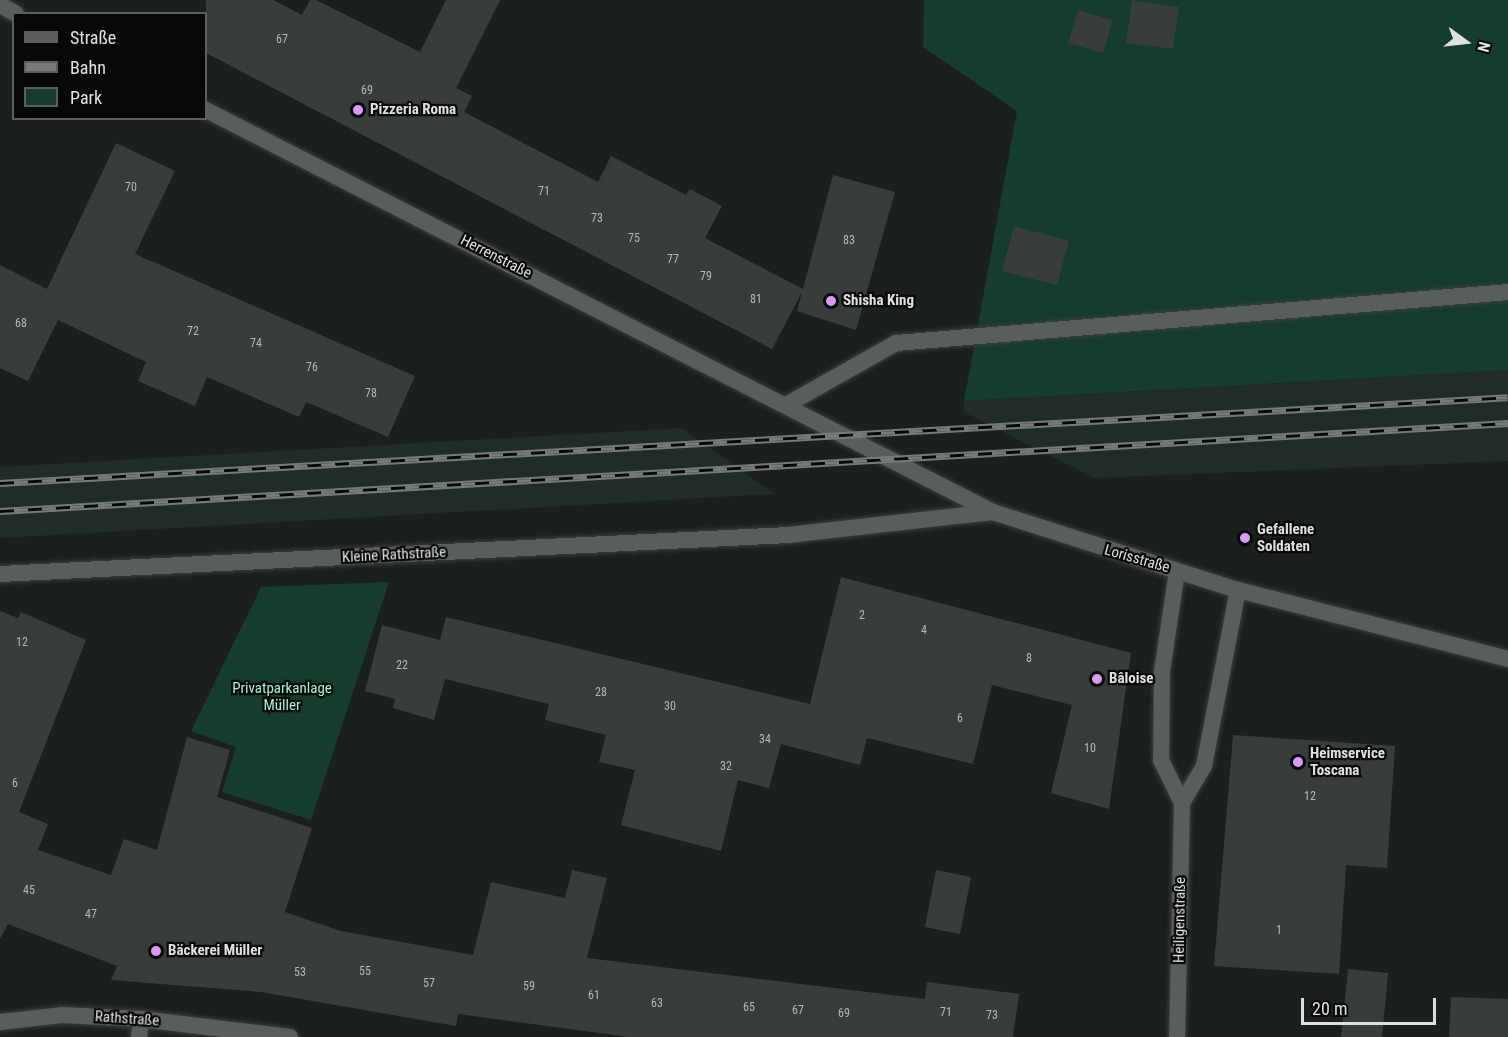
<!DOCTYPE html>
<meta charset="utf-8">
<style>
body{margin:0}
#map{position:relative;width:1508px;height:1037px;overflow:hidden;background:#1b201e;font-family:"Roboto Condensed",sans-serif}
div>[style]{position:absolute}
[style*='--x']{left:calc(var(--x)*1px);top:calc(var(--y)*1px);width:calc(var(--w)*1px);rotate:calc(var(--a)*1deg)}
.built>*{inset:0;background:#212c27}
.green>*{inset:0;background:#153c2d}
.building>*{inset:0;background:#383d3b}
.roads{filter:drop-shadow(0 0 2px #3a3e3c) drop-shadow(0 0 2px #3a3e3c)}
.service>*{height:16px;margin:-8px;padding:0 8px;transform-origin:8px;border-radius:8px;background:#595e5b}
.minor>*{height:16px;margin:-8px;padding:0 8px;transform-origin:8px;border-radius:8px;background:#595e5b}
.tertiary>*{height:16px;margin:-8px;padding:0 8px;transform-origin:8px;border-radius:8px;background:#595e5b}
.rail>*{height:7px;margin-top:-3.5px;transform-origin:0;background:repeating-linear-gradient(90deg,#070908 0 14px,#767a78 0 28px);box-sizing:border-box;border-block:2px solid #767a78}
.dots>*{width:16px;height:16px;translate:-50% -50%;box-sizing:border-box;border:3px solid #070908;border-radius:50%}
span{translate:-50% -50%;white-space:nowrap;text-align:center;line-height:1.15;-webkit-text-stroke:4.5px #070908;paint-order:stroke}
.number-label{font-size:12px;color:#b4b8b6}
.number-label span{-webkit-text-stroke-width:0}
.poi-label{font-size:15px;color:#dee1df;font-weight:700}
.left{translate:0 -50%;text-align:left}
.street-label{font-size:15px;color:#dee1df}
.park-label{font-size:15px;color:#9ef6d0}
.legend{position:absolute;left:12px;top:12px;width:195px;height:108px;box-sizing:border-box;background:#070908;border:2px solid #5d5f5e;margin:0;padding:8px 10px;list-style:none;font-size:18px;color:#dee1df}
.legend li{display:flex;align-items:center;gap:12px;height:30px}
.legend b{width:30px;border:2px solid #5d5f5e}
.north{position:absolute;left:1436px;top:12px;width:60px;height:60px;-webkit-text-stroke:4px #070908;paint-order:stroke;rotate:105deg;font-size:16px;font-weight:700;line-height:24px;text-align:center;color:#dee1df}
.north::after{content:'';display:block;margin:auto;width:21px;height:27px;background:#dee1df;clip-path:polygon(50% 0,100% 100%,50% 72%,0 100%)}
.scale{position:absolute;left:1301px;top:998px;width:135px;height:27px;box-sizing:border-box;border:3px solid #dee1df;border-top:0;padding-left:8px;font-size:18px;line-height:21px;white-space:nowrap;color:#dee1df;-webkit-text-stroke:4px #070908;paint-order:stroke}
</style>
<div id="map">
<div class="built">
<i style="clip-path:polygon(1508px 370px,1508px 461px,1094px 478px,964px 412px,964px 401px)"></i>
<i style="clip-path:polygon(682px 428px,775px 494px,0 538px,0 467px)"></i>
</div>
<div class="green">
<i style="clip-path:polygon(924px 0,1508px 0,1508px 370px,964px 401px,1017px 111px,923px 47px)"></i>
<i style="clip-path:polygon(389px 582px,311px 820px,222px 792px,236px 747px,191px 731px,261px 587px)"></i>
</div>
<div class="building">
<i style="clip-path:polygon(206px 0,273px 0,302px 15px,310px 0,316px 0,420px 52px,446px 0,500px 0,456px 88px,472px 96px,464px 112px,598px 182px,611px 156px,686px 195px,690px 189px,722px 206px,705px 238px,803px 289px,833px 175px,895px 192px,856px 330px,797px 311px,802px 292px,772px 349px,206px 53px)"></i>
<i style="clip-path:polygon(1132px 0,1179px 7px,1173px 49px,1126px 43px)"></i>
<i style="clip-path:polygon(1078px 10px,1113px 20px,1103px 53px,1068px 43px)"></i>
<i style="clip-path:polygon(116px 143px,175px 171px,135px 254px,415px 376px,388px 437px,306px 402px,299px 417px,207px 377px,195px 406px,138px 381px,146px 362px,58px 320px,28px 381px,0 368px,0 265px,47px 289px)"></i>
<i style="clip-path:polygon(1014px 226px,1069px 241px,1057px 285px,1002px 271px)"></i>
<i style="clip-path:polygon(841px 577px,1131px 653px,1109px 809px,1051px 793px,1072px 705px,992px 685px,973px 764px,867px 738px,860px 765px,781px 744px,769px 788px,738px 780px,721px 851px,621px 825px,635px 770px,599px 762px,606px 735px,545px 720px,549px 704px,445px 679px,434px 720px,393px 708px,395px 699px,365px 691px,382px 625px,440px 640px,446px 617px,810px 704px)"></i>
<i style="clip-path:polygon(0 611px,18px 618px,21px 612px,86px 640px,19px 812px,48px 824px,38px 850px,111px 875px,124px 839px,157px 850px,187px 737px,230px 750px,217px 797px,312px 828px,285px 912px,341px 931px,473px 955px,491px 882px,565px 898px,572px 870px,607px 878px,587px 958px,925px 999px,927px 982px,1019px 994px,1013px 1037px,629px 1037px,458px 1014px,456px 1026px,261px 992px,111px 980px,117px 966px,8px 924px,0 939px)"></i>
<i style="clip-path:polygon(1233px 735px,1395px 746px,1387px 868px,1346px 865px,1339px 974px,1214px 966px)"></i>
<i style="clip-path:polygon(936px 870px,971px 877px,960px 934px,925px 927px)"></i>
<i style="clip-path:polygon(1348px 969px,1388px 973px,1382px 1037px,1341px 1037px)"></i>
<i style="clip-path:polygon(1451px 997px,1508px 999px,1508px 1037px,1449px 1037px)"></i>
</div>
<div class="roads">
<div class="service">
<i style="--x:786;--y:405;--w:126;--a:-29.4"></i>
<i style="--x:896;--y:343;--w:614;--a:-4.76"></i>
<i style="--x:788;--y:535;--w:206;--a:-6.4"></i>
</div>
<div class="minor">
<i style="--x:0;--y:574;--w:789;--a:-2.83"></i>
<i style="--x:0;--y:1022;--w:62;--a:-6.4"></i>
<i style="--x:62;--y:1015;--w:79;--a:2.9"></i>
<i style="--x:141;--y:1019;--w:150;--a:6.9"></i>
<i style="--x:139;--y:1037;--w:18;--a:-84"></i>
</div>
<div class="tertiary">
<i style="--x:0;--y:5;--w:18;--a:29"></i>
<i style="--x:206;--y:110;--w:884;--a:27.06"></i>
<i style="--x:993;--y:512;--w:257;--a:17.7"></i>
<i style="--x:1238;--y:590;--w:279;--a:14.3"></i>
<i style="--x:1177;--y:571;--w:101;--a:98.5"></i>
<i style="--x:1162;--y:671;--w:89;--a:90.6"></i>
<i style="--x:1161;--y:760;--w:48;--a:64"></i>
<i style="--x:1182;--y:803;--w:234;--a:91.2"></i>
<i style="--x:1182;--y:803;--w:43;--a:-59.3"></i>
<i style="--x:1204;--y:766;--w:179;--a:-79.1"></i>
</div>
</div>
<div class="rail">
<i style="--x:0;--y:483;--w:1510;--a:-3.26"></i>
<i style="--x:0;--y:511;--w:1511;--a:-3.34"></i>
</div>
<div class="dots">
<i style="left:358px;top:110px;background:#da9af6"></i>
<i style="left:831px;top:301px;background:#da9af6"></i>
<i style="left:1245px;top:538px;background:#da9af6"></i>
<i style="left:1097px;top:679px;background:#da9af6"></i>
<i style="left:1298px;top:762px;background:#da9af6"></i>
<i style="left:156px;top:951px;background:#da9af6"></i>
</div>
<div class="number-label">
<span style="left:282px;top:40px">67</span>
<span style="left:367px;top:91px">69</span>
<span style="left:131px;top:188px">70</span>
<span style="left:544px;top:192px">71</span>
<span style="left:597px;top:219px">73</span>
<span style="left:634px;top:239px">75</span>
<span style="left:849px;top:241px">83</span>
<span style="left:673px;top:260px">77</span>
<span style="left:706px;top:277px">79</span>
<span style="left:756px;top:300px">81</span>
<span style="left:21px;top:324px">68</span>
<span style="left:193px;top:332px">72</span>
<span style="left:256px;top:344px">74</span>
<span style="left:312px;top:368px">76</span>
<span style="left:371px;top:394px">78</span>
<span style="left:862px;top:616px">2</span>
<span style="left:924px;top:631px">4</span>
<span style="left:22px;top:643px">12</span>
<span style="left:1029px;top:659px">8</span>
<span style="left:402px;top:666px">22</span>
<span style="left:601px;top:693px">28</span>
<span style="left:670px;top:707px">30</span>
<span style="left:960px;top:719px">6</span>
<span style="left:765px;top:740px">34</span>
<span style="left:1090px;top:749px">10</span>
<span style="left:726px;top:767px">32</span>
<span style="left:15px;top:784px">6</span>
<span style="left:1310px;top:797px">12</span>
<span style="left:29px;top:891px">45</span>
<span style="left:91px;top:915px">47</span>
<span style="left:1279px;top:931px">1</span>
<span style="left:365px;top:972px">55</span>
<span style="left:300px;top:973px">53</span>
<span style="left:429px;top:984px">57</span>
<span style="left:529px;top:987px">59</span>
<span style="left:594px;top:996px">61</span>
<span style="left:657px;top:1004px">63</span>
<span style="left:749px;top:1008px">65</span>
<span style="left:798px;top:1011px">67</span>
<span style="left:946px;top:1013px">71</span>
<span style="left:844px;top:1014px">69</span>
<span style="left:992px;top:1016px">73</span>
</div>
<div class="poi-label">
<span class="left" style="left:370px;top:110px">Pizzeria Roma</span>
<span class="left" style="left:843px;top:301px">Shisha King</span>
<span class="left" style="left:1257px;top:538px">Gefallene<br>Soldaten</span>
<span class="left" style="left:1109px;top:679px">Bâloise</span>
<span class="left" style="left:1310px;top:762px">Heimservice<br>Toscana</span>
<span class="left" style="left:168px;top:951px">Bäckerei Müller</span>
</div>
<div class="street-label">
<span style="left:496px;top:257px;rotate:27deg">Herrenstraße</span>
<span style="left:394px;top:555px;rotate:-3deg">Kleine Rathstraße</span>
<span style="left:1137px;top:559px;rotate:16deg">Lorisstraße</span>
<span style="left:1180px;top:920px;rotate:-89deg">Heiligenstraße</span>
<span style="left:127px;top:1019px;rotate:4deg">Rathstraße</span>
</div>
<div class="park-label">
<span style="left:282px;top:697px">Privatparkanlage<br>Müller</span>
</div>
<ul class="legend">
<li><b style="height:8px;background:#595e5b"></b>Straße</li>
<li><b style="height:8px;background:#767a78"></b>Bahn</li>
<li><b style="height:16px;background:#153c2d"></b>Park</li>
</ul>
<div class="north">N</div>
<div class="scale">20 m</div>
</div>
